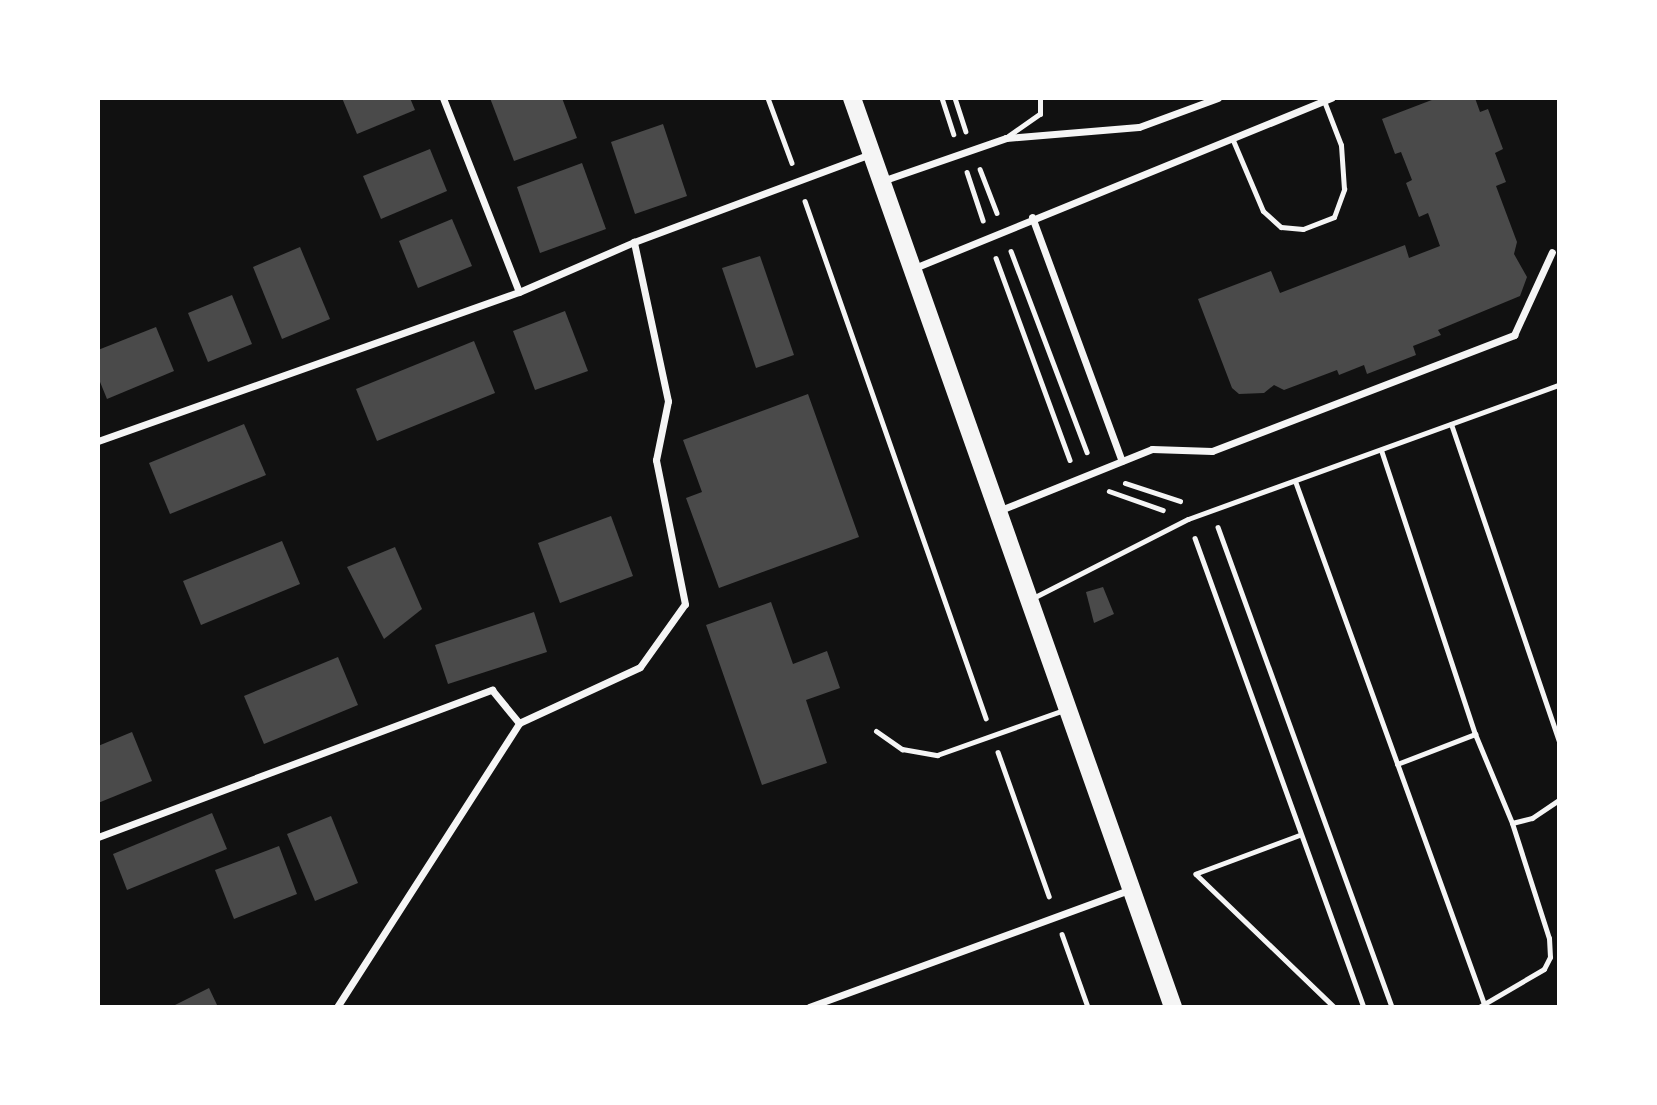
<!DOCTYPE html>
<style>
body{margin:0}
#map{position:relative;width:1657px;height:1105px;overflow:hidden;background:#111;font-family:"DM Sans",sans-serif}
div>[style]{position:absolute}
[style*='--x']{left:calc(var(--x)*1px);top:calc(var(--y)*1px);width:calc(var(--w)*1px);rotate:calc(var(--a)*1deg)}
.building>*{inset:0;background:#4a4a4a}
.path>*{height:4.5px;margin:-2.25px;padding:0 2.25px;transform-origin:2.25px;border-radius:2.25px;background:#f5f5f5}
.service>*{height:5px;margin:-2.5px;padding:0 2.5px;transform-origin:2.5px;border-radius:2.5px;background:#f5f5f5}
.minor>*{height:7px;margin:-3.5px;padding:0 3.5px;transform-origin:3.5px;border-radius:3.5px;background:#f5f5f5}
.primary>*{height:18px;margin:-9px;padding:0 9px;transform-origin:9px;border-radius:9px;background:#f5f5f5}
span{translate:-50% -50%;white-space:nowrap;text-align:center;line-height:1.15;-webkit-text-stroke:7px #fff;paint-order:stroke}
.frame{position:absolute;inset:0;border:100px solid #fff;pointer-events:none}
</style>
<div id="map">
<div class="building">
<i style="clip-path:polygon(342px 98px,410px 98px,415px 110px,357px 134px)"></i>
<i style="clip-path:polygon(490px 98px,562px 98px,577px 138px,514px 161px)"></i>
<i style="clip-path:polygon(1437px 98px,1475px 98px,1480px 112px,1488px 109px,1503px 149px,1495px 153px,1506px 182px,1496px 186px,1517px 242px,1514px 254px,1527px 277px,1520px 296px,1438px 330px,1441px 335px,1413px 346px,1416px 355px,1367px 374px,1364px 365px,1339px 375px,1337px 370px,1284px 390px,1274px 385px,1264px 393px,1239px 394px,1232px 388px,1198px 299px,1271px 271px,1280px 293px,1405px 245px,1409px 258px,1440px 246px,1428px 213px,1419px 217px,1406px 183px,1412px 180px,1401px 152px,1395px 154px,1382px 119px)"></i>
<i style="clip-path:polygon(663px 124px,687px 196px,635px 214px,611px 142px)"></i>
<i style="clip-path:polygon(430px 149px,447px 191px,381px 219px,363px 176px)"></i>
<i style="clip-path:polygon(582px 163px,606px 229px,540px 253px,517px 187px)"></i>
<i style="clip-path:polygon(452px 219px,472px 266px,418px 288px,399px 241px)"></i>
<i style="clip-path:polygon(300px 247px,330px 319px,282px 339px,253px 267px)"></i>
<i style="clip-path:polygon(760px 256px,794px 355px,756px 368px,722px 268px)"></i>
<i style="clip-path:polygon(232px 295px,252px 344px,208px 362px,188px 313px)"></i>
<i style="clip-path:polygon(565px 311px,588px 371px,535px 390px,513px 331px)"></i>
<i style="clip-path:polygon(156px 327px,174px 371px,107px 399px,98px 377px,98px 350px)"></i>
<i style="clip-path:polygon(474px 341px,495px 393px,377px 441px,356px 389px)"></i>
<i style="clip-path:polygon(808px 394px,859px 537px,719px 588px,686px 498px,702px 492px,683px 440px)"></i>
<i style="clip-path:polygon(244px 424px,266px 475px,170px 514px,149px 463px)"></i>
<i style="clip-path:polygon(611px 516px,633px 576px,560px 603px,538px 543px)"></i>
<i style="clip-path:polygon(282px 541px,300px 584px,201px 625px,183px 581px)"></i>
<i style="clip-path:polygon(395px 547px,422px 609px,384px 639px,347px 567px)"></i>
<i style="clip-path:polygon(1103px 587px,1114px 614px,1094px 623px,1086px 592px)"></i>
<i style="clip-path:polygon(771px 602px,793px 664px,827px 651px,840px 688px,806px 700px,827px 763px,762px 785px,706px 625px)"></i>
<i style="clip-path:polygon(534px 612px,547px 652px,448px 684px,435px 645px)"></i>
<i style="clip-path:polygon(338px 657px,358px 705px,264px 744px,244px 696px)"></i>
<i style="clip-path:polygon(132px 732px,152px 781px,98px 803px,98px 746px)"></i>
<i style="clip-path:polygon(212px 813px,227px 849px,127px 890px,113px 854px)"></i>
<i style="clip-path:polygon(331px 816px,358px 883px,315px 901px,287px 834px)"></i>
<i style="clip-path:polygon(279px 846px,297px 894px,234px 919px,215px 870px)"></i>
<i style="clip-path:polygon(209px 988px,218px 1007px,171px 1007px)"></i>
</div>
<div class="path">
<i style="--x:768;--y:98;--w:69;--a:69.7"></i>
<i style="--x:942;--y:98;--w:38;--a:72"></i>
<i style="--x:955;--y:98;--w:35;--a:72"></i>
<i style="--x:980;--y:169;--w:47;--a:68.9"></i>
<i style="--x:967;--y:172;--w:51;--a:71.6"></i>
<i style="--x:805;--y:201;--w:548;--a:70.71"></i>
<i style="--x:1011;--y:251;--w:215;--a:69.3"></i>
<i style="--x:996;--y:258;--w:215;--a:69.9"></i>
<i style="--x:1125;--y:483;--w:58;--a:18.1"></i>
<i style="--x:1109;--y:491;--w:57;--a:19.4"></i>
<i style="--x:1218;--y:527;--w:511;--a:70.07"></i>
<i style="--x:1195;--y:538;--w:499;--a:70.2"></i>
<i style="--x:998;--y:752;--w:153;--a:70.5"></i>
<i style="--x:1301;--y:835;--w:112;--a:159.6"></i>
<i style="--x:1196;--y:874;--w:192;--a:43.9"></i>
<i style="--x:1062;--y:934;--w:77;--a:70.4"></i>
</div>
<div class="service">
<i style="--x:1008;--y:136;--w:39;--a:-35"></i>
<i style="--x:1040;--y:114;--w:16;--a:-90"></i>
<i style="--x:1232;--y:138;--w:79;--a:67"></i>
<i style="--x:1263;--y:211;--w:24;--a:42"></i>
<i style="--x:1281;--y:227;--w:22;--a:5"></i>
<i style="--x:1303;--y:229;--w:33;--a:-21"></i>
<i style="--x:1334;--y:217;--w:30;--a:-70"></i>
<i style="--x:1344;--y:189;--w:44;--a:-93.9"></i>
<i style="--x:1341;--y:145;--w:47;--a:-111.1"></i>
<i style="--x:1451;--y:424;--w:336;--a:71.2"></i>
<i style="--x:1381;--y:450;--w:299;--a:71.7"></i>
<i style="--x:1475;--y:734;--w:96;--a:67.4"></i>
<i style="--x:1512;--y:823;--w:121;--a:72.2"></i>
<i style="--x:1549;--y:938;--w:19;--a:87"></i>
<i style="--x:1550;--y:957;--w:13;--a:117"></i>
<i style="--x:1544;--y:969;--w:75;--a:149.7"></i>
<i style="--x:1295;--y:481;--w:556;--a:70.13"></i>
<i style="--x:1031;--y:599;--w:176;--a:-27"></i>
<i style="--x:1188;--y:519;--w:394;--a:-19.9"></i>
<i style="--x:876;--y:731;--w:32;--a:35"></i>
<i style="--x:902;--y:749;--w:36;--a:10"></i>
<i style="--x:937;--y:755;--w:135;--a:-19.5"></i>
<i style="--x:1397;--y:764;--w:84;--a:-21"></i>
<i style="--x:1512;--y:823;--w:21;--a:-14"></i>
<i style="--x:1532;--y:818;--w:32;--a:-34"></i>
</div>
<div class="minor">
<i style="--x:443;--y:98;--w:208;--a:68.6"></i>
<i style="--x:882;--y:181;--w:131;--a:-19.1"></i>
<i style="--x:1006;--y:138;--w:133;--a:-4.7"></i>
<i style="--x:1139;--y:127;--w:84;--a:-20.2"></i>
<i style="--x:1032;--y:217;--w:260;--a:69.8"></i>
<i style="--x:912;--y:269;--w:453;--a:-22.2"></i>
<i style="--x:98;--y:441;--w:447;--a:-19.5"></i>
<i style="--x:519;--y:292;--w:125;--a:-23.5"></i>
<i style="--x:634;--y:242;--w:253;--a:-20.4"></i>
<i style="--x:998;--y:511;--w:166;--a:-21.9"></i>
<i style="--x:1152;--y:449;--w:60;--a:1.9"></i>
<i style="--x:1212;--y:451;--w:324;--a:-21"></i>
<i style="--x:1514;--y:335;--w:91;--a:-65.4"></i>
<i style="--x:98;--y:837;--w:421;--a:-20.5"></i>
<i style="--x:492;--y:690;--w:43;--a:50.7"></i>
<i style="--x:337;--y:1007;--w:337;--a:-57.3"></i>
<i style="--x:519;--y:723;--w:133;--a:-24.8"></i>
<i style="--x:640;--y:667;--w:77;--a:-54.5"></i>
<i style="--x:685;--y:604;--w:147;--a:-101.4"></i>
<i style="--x:656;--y:460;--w:60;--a:-78.5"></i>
<i style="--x:668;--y:401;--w:163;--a:-102.1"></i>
<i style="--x:809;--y:1007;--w:343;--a:-20.1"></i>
</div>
<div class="primary">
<i style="--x:852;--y:98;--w:964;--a:70.55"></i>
</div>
<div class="frame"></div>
</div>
